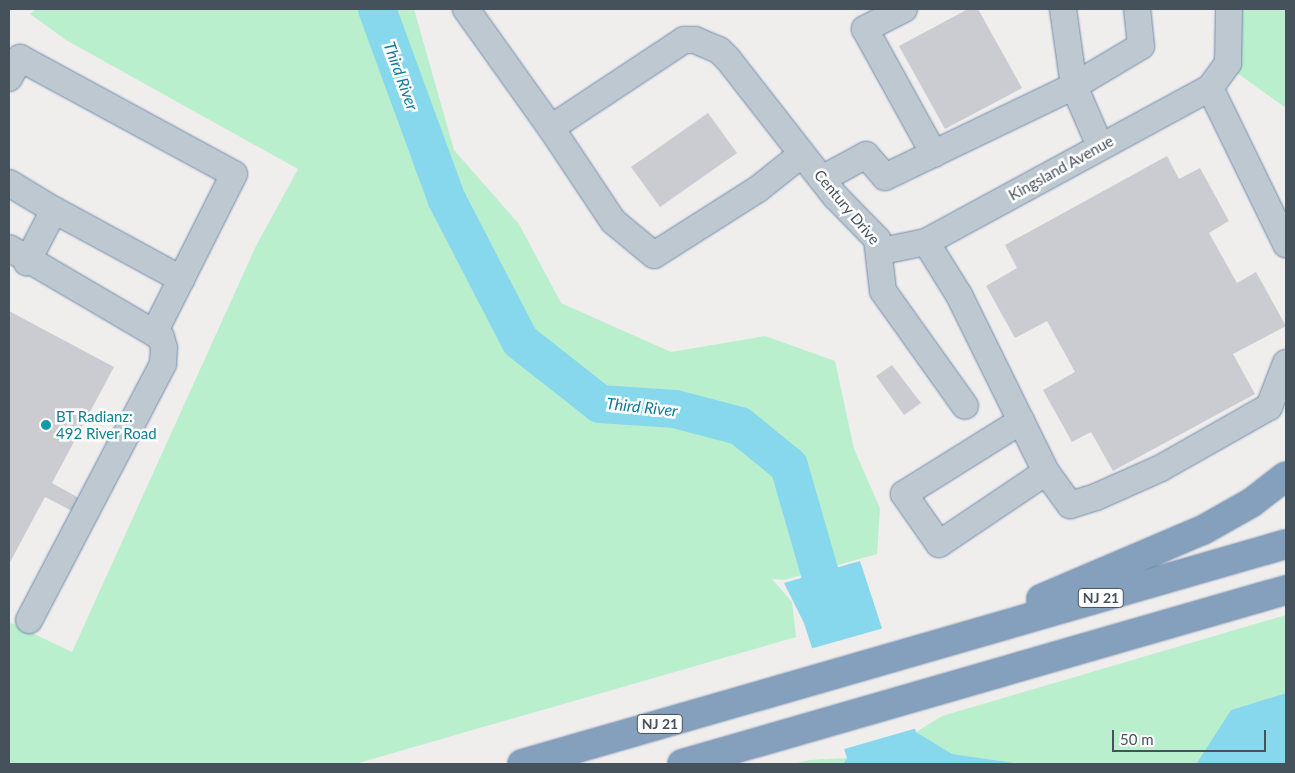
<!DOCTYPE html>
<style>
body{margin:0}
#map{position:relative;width:1295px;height:773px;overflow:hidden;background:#f0eded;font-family:Lato,sans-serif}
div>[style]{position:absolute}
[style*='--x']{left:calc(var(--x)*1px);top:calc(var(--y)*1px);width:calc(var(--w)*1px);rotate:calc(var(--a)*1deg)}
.green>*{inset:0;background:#baefce}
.water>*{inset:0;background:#87d8ec}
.pier>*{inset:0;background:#f0eded}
.river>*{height:38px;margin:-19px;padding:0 19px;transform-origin:19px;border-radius:19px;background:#87d8ec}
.building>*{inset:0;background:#caccd2}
.roads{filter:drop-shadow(0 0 1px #6f8ba9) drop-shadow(0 0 1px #6f8ba9)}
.minor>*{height:26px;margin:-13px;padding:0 13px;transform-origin:13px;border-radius:13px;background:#bdc8d0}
.highway>*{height:28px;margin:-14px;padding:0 14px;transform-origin:14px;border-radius:14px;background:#84a0bd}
.dots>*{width:14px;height:14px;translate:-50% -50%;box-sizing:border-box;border:2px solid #fff;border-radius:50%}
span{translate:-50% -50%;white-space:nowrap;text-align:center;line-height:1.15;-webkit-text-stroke:5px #fff;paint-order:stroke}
.shield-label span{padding:1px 4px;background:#fff;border:1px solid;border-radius:4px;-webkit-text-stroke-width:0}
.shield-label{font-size:14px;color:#45515b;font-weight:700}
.street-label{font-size:15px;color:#45515b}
.culture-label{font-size:15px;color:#0d838f}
.left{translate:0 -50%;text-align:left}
.water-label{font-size:16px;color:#0c7c99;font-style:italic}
.frame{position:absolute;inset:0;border:10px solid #45515b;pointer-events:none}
.scale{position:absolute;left:1112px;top:730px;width:154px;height:22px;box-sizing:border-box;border:2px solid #45515b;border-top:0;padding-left:6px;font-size:15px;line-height:18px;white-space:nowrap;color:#45515b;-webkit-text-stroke:4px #fff;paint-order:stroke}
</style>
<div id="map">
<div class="green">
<i style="clip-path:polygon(36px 9px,414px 9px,454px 150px,519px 224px,561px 303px,671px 352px,765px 336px,835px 361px,854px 449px,880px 508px,877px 554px,784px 580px,772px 579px,792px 602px,796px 637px,355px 764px,9px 764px,9px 622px,72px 652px,256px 246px,298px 169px,66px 40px,30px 14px)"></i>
<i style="clip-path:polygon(1235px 9px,1286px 9px,1286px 108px,1237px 73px)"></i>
<i style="clip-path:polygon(1286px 615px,1286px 693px,1231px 710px,1196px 764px,1021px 764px,951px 754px,916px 732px,942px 716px)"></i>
<i style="clip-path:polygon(847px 758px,843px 764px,793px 764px,809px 760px)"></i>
</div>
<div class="water">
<i style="clip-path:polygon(860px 561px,916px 732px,952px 754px,1021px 764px,843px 764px,847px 758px,804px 623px,784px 583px)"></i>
<i style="clip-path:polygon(1286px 693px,1286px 764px,1196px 764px,1231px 710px)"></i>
</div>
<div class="pier">
<i style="clip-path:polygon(884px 628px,917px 728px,841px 750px,810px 649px)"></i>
</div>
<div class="river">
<i style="--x:377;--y:9;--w:201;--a:69.9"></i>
<i style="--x:446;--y:198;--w:161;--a:62.6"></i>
<i style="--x:520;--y:341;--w:102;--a:38.2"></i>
<i style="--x:600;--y:404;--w:75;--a:3.8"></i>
<i style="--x:675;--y:409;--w:67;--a:14.7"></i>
<i style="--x:740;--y:426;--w:63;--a:39.2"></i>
<i style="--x:789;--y:466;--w:162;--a:73.9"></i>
</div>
<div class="building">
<i style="clip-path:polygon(968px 9px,978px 9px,1022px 88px,945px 129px,899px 46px)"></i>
<i style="clip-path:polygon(708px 113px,737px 153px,660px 207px,631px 167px)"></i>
<i style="clip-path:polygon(1167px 156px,1179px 179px,1200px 168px,1229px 221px,1209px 233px,1237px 283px,1256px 272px,1286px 326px,1233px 354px,1255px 394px,1113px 471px,1091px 432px,1072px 442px,1043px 390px,1075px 372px,1047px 321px,1015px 338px,986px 286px,1017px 268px,1005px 245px)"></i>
<i style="clip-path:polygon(9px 311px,114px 367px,52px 483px,79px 498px,72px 511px,45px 497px,9px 564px)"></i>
<i style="clip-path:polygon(892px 365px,921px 403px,904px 415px,876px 376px)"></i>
</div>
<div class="roads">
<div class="minor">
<i style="--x:466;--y:9;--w:146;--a:54.5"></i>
<i style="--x:904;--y:9;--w:44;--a:152.9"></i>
<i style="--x:865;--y:29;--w:143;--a:61.1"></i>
<i style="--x:1063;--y:9;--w:78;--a:81.9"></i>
<i style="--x:1074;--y:86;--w:78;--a:-30.8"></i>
<i style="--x:1141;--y:46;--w:37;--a:-96"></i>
<i style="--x:9;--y:78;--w:23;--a:-61"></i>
<i style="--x:20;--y:58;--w:243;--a:28.5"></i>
<i style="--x:234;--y:174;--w:178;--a:116.7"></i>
<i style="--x:1210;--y:88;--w:174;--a:64"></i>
<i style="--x:802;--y:154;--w:56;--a:141.5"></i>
<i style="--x:758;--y:189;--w:123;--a:147.6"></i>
<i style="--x:654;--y:255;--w:53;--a:-140.3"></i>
<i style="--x:613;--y:221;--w:112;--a:-123.7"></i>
<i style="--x:551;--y:128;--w:159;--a:-33.5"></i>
<i style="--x:684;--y:40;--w:11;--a:0"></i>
<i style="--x:695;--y:40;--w:26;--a:23"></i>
<i style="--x:719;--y:50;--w:13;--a:45"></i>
<i style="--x:728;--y:59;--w:175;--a:52"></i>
<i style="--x:836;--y:197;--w:59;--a:45.7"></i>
<i style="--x:877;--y:239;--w:52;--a:83.4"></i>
<i style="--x:883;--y:291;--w:141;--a:54.5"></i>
<i style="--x:822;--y:179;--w:50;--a:-28.6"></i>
<i style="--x:866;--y:155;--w:29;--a:49"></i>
<i style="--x:885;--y:177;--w:210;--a:-25.7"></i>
<i style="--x:1074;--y:86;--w:65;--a:66.6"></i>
<i style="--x:9;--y:183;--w:52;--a:31"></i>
<i style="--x:54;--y:210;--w:59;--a:117.4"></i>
<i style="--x:54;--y:210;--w:145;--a:28.5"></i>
<i style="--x:926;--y:242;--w:62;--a:58.1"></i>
<i style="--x:959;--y:295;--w:140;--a:63.8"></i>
<i style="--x:1021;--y:421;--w:138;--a:148"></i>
<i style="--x:904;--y:494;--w:61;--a:55"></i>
<i style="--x:939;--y:544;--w:129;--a:-33.9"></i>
<i style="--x:1046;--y:472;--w:57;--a:-116.1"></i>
<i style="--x:9;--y:248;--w:176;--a:30.4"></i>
<i style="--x:161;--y:337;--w:11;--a:75"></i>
<i style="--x:164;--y:348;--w:16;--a:94"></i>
<i style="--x:163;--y:364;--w:289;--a:117.6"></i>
<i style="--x:882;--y:251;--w:45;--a:-11.6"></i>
<i style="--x:926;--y:242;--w:323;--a:-28.5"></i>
<i style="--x:1210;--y:88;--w:31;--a:-54"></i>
<i style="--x:1228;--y:63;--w:54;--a:-88.9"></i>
<i style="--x:1046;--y:472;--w:41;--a:54"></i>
<i style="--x:1070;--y:505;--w:27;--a:-17"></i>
<i style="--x:1096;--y:497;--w:71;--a:-24"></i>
<i style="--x:1161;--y:468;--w:124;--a:-29.5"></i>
<i style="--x:1269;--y:407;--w:47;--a:-68.9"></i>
</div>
<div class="highway">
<i style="--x:1041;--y:599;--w:176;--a:-23.1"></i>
<i style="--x:1203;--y:530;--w:55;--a:-29.4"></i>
<i style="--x:1251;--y:503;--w:44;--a:-37.6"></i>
<i style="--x:522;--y:764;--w:795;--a:-16.06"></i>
<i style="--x:682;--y:764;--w:629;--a:-16.07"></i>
</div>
</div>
<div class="dots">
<i style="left:46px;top:425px;background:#0f9aa8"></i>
</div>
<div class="shield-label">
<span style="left:1101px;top:598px">NJ 21</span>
<span style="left:660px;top:724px">NJ 21</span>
</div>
<div class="street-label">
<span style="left:1061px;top:168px;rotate:-29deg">Kingsland Avenue</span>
<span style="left:847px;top:207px;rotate:50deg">Century Drive</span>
</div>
<div class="culture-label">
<span class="left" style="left:56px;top:425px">BT Radianz:<br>492 River Road</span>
</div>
<div class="water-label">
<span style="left:401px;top:76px;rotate:70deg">Third River</span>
<span style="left:642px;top:407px;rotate:6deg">Third River</span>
</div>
<div class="frame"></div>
<div class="scale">50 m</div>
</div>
